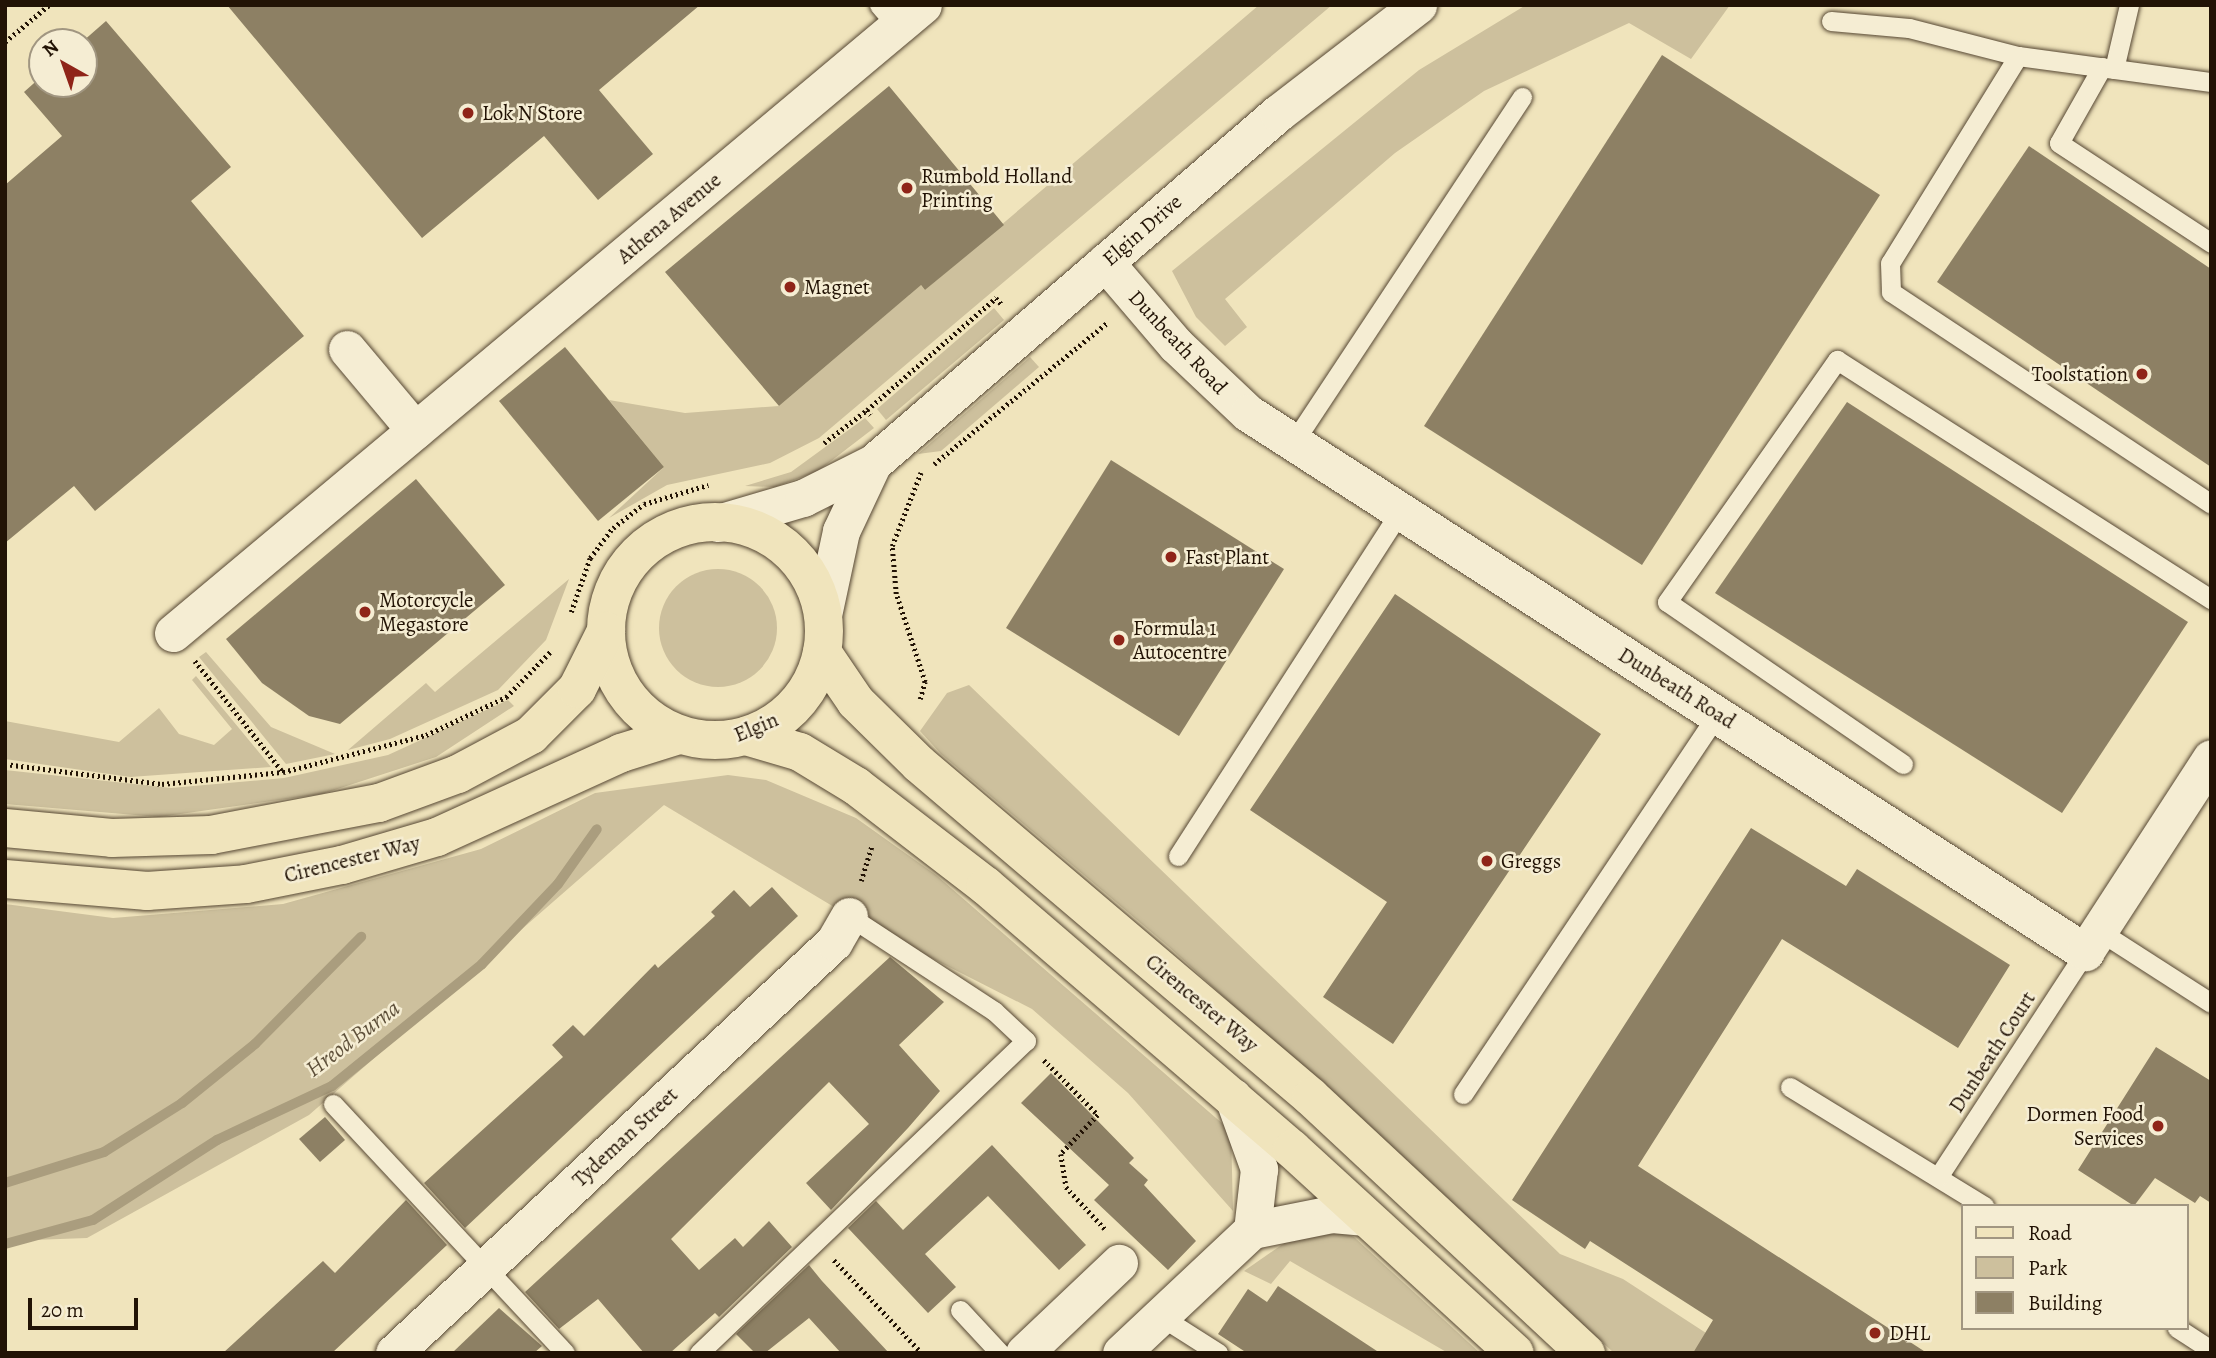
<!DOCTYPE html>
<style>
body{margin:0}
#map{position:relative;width:2216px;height:1358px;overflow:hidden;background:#f0e4bc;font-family:Alegreya,serif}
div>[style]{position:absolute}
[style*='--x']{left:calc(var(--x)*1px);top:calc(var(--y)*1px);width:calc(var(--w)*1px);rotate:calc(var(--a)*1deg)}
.green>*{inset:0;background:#cdc09d}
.round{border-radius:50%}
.stream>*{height:10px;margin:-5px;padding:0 5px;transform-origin:5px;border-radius:5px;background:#aa9d7e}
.building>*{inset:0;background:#8d8064}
.path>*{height:4.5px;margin-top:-2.25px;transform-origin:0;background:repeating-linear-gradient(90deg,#221305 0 2px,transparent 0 5.5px)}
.roads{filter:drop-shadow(0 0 2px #564733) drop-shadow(0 0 2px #564733)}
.lane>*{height:19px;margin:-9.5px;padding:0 9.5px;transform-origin:9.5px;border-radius:9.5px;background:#f5edd3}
.street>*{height:37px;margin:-18.5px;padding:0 18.5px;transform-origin:18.5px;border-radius:18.5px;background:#f5edd3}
.primary>*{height:38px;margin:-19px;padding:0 19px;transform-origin:19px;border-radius:19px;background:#f0e4bc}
.primary>.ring{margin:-19px;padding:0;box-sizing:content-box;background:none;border:38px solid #f0e4bc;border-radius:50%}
.dots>*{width:19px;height:19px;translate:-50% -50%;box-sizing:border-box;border:4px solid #f5edd3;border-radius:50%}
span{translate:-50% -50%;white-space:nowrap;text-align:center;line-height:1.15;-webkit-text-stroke:5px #f5edd3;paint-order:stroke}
.poi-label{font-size:21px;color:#221305}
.left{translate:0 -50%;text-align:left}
.right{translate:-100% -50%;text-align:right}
.street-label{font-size:21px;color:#221305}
.water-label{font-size:23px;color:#5f513b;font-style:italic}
.frame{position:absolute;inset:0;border:7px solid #221305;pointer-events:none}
.legend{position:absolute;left:1961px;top:1204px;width:228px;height:126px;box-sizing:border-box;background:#f5edd3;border:2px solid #a19681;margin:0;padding:9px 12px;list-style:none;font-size:21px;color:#221305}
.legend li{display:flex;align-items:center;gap:14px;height:35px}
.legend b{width:35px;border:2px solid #a19681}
.north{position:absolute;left:28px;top:28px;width:70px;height:70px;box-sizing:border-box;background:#f5edd3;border:2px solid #a19681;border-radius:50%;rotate:320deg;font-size:19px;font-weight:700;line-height:28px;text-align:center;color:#221305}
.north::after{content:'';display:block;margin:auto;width:24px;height:32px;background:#8f2418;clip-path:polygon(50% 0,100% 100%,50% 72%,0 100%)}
.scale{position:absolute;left:28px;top:1298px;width:110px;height:32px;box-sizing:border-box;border:4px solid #221305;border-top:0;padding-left:9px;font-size:21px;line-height:24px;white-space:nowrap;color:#221305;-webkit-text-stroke:5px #f5edd3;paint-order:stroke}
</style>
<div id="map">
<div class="green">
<i style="clip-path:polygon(1259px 5px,1332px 5px,819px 438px,770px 463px,667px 485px,609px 518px,664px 467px,609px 400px,685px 413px,779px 406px,909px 295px,907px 269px,925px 290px)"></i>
<i style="clip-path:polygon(1526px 5px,1730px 5px,1691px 59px,1629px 23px,1484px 91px,1395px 153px,1225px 299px,1247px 327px,1225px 346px,1196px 317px,1172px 271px,1419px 70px)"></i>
<i style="clip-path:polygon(994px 308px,1004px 320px,886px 420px,877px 409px)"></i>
<i style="clip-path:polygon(1030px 357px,1039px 367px,941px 451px,918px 454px)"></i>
<i style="clip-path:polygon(865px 418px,874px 428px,818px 471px,775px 487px,745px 486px,791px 472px)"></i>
<i class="round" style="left:659px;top:569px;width:118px;height:118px"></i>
<i style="clip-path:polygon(569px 579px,546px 640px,498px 690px,390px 739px,348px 750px,426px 683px,435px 692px)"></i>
<i style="clip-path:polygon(206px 652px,271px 727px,335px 754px,286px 764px,199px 657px)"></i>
<i style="clip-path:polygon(196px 676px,271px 767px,130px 777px,5px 759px,5px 721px,119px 742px,159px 708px,179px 734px,214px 745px,232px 729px,192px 680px)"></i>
<i style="clip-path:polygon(969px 685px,1560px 1254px,1623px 1279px,1706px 1333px,1706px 1353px,1614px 1353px,1169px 947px,941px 754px,920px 731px,947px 693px)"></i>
<i style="clip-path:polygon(508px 700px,514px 706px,436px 757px,322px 794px,159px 817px,5px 804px,5px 770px,171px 788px,284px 778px,388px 755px)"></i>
<i style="clip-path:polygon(728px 775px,766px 780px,856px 818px,936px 875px,1231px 1131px,1233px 1211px,1128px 1093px,1032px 1009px,849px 916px,664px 805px,309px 1115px,87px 1238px,5px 1241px,5px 904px,113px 918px,283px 904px,481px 849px,595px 793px)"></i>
<i style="clip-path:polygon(1340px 1231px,1354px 1237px,1480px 1353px,1448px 1353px,1290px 1261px,1271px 1284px,1244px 1271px,1293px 1237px)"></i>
</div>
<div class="stream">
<i style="--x:5;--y:1183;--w:104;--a:-17.4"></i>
<i style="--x:104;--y:1152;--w:92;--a:-32.1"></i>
<i style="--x:182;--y:1103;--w:94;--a:-38.9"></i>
<i style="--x:255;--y:1044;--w:151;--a:-45.3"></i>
<i style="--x:5;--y:1244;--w:91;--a:-15.3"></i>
<i style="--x:93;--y:1220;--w:148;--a:-32.8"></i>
<i style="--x:217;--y:1140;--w:127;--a:-25.2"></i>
<i style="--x:332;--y:1086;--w:193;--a:-39.1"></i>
<i style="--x:482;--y:964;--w:110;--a:-46.5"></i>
<i style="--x:558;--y:884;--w:67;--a:-54.7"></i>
</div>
<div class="building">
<i style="clip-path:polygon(227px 5px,700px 5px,599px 90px,653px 154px,598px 200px,544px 136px,422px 238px)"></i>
<i style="clip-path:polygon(106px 21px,231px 167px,191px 201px,304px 336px,95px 511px,74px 486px,5px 543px,5px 185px,62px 136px,24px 92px,42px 76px,42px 84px,84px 84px,82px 42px)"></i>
<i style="clip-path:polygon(1662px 55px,1880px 195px,1642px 565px,1424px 426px)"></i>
<i style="clip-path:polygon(889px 86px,1004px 225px,925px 290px,921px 285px,779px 406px,665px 272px)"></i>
<i style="clip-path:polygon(2029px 146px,2211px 269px,2211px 467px,1937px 282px)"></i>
<i style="clip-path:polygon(565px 347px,664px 467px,598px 521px,499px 401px)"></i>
<i style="clip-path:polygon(1847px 402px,2188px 622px,2062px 813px,1715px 593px)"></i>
<i style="clip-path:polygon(1111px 460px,1284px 569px,1179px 736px,1006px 628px)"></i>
<i style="clip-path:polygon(416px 479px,505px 585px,340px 724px,309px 716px,262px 683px,226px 639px)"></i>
<i style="clip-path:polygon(1395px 594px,1601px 734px,1393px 1044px,1323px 997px,1387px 902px,1250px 810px)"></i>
<i style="clip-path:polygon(1751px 828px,1846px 886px,1857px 869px,2010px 965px,1958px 1048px,1782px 939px,1638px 1166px,1927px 1353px,1693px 1353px,1713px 1320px,1590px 1241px,1585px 1249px,1512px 1200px)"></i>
<i style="clip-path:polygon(772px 887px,798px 916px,465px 1228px,424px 1183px,563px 1057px,552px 1045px,573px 1025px,584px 1036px,655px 964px,658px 968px,715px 916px,711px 912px,734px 890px,750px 907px)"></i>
<i style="clip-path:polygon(890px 957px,944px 1002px,899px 1045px,940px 1091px,908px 1128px,831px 1210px,806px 1183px,869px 1124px,829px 1082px,671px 1239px,699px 1270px,735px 1238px,743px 1247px,769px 1221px,792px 1247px,719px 1317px,715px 1313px,670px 1353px,644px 1353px,598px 1299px,559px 1329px,525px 1292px)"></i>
<i style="clip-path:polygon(2156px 1047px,2211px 1081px,2211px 1203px,2200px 1196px,2195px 1203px,2155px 1178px,2134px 1206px,2078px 1170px)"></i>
<i style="clip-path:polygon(1051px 1073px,1134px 1158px,1129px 1163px,1148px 1180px,1144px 1185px,1196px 1241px,1168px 1270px,1094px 1200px,1109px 1185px,1021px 1103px)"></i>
<i style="clip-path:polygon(325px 1117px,345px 1140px,320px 1162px,299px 1139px)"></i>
<i style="clip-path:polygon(992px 1145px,1086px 1245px,1059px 1270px,988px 1196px,925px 1254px,956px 1287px,928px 1313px,848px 1228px,876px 1201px,903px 1230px)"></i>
<i style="clip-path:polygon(406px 1200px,447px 1245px,332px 1353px,223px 1353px,323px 1261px,335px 1273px)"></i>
<i style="clip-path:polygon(809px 1265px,822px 1281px,889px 1353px,841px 1353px,809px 1318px,765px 1353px,755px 1353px,736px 1334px)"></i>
<i style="clip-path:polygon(1278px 1286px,1380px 1353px,1247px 1353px,1218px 1334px,1248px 1289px,1267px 1302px)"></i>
<i style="clip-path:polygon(499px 1308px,542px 1346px,534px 1353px,452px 1353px)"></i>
</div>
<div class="path">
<i style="--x:5;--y:42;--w:57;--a:-40.1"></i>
<i style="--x:867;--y:410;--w:171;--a:-41"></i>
<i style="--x:996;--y:298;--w:9;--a:49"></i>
<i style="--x:824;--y:443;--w:54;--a:-37.5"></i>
<i style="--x:867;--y:410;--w:6;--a:51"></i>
<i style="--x:934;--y:464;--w:225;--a:-39.2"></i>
<i style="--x:571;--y:612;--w:57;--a:-70.6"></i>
<i style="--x:590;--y:558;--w:38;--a:-53"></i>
<i style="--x:613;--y:528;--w:39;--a:-38"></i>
<i style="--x:644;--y:504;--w:67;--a:-16.5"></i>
<i style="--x:195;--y:661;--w:142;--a:51.6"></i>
<i style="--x:920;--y:699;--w:18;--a:-74"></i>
<i style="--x:925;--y:682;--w:93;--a:-108.2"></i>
<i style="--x:896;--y:594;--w:48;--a:-94.8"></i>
<i style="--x:892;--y:546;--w:79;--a:-68.6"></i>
<i style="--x:5;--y:764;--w:158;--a:7.3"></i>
<i style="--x:162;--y:784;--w:122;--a:-5.7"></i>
<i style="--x:283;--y:772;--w:148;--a:-14.5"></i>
<i style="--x:426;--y:735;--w:89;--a:-25.4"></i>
<i style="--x:506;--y:697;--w:66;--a:-45.6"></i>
<i style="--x:861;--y:881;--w:37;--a:-73"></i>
<i style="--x:1044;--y:1060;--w:77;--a:45.5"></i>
<i style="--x:1098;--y:1115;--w:54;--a:133.5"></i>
<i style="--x:1061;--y:1154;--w:33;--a:81"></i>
<i style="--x:1066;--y:1187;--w:59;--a:47.1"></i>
<i style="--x:834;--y:1260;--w:128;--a:46.6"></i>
</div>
<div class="roads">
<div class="lane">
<i style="--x:879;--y:5;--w:29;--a:49"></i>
<i style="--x:1831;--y:21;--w:78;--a:5.1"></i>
<i style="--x:1909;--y:28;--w:113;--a:14.4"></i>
<i style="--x:2018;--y:56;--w:195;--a:7.7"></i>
<i style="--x:2018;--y:56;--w:243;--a:121.7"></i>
<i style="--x:1890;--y:263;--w:29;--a:88"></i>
<i style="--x:1891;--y:292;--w:384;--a:33.5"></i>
<i style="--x:2102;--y:67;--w:87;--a:119.5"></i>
<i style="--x:2059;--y:143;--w:182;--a:33.3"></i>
<i style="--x:2114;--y:69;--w:66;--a:-76.8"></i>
<i style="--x:1293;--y:443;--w:415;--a:-56.5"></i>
<i style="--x:1903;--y:764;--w:286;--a:-145.5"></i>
<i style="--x:1667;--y:602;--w:296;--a:-54.9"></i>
<i style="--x:1837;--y:360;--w:444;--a:32.6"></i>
<i style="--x:1178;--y:856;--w:407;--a:-57.2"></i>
<i style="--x:2099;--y:931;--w:133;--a:32.7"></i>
<i style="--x:1790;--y:1087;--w:228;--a:31.5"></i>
<i style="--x:1463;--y:1094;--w:458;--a:-56.2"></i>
<i style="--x:333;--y:1104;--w:340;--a:47"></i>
<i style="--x:1938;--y:1177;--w:269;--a:-56.8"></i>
<i style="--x:960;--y:1310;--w:59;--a:47.1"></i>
<i style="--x:1160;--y:1316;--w:69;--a:32.5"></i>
<i style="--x:2177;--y:1328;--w:40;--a:32.9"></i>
<i style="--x:699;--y:1353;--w:452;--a:-43.7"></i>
<i style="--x:1026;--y:1041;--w:44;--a:-136.8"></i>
<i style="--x:994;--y:1011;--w:173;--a:-146.8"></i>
</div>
<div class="street">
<i style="--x:1105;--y:262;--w:109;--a:49.5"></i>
<i style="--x:1176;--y:345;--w:99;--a:43.4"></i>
<i style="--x:1248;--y:413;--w:996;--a:32.78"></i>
<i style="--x:2085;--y:952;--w:231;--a:-57"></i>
<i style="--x:347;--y:349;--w:106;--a:50"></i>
<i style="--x:718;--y:523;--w:89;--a:-16.4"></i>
<i style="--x:803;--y:498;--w:78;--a:-26.6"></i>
<i style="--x:873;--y:463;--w:535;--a:-40.83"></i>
<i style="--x:1278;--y:113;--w:177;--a:-37.6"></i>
<i style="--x:823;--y:615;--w:86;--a:-77.9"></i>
<i style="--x:841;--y:531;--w:75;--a:-64.8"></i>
<i style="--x:173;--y:633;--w:978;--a:-39.94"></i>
<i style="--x:1233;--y:1097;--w:77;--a:70.1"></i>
<i style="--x:1259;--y:1169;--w:61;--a:96.5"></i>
<i style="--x:394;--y:1353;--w:602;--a:-43.05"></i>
<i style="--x:834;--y:942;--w:30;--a:-60"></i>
<i style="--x:1024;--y:1353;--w:131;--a:-43.5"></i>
<i style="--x:1121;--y:1353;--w:180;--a:-43.2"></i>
<i style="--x:1252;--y:1230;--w:82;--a:-11.3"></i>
<i style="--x:1332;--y:1214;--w:34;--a:5"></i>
</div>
<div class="primary">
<i class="ring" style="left:606px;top:522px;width:180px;height:180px"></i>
<i style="--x:822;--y:652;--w:60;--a:55.8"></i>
<i style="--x:856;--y:702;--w:88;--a:44.5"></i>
<i style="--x:919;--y:764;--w:514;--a:40.35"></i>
<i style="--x:1311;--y:1097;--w:376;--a:43"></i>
<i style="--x:746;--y:736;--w:56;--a:16.5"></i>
<i style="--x:800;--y:752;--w:66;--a:31.3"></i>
<i style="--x:856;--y:786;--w:164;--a:37.6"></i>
<i style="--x:986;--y:886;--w:403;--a:40.7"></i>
<i style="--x:1292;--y:1149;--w:302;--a:42.5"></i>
<i style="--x:5;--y:828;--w:107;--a:5.3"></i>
<i style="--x:112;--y:838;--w:99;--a:-1.7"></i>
<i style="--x:211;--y:835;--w:171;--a:-10.8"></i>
<i style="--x:379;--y:803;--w:84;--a:-20.2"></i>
<i style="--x:458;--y:774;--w:83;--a:-28.1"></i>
<i style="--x:531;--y:735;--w:65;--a:-45"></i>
<i style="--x:577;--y:689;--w:65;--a:-63.4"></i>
<i style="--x:5;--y:879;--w:143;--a:4.8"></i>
<i style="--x:147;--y:891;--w:99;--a:-4"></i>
<i style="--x:246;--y:884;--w:98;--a:-11.2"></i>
<i style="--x:342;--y:865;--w:99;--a:-16.4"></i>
<i style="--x:437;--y:837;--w:202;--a:-24.5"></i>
<i style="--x:621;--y:753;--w:61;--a:-17.2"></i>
</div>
</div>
<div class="dots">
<i style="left:468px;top:113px;background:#8f2418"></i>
<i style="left:907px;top:188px;background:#8f2418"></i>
<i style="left:790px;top:287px;background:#8f2418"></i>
<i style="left:2142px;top:374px;background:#8f2418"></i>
<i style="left:1171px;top:557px;background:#8f2418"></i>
<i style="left:365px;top:612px;background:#8f2418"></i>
<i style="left:1119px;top:640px;background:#8f2418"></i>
<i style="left:1487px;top:861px;background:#8f2418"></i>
<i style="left:2158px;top:1126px;background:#8f2418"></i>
<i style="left:1875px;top:1333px;background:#8f2418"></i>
</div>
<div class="poi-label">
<span class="left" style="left:482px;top:113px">Lok N Store</span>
<span class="left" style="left:921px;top:188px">Rumbold Holland<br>Printing</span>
<span class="left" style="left:804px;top:287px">Magnet</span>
<span class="right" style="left:2128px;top:374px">Toolstation</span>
<span class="left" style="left:1185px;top:557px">Fast Plant</span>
<span class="left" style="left:379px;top:612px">Motorcycle<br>Megastore</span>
<span class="left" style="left:1133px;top:640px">Formula 1<br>Autocentre</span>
<span class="left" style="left:1501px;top:861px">Greggs</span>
<span class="right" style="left:2144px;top:1126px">Dormen Food<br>Services</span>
<span class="left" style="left:1889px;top:1333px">DHL</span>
</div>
<div class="street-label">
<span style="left:669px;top:218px;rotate:-40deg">Athena Avenue</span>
<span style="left:1142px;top:230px;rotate:-41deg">Elgin Drive</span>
<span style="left:1178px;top:342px;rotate:47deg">Dunbeath Road</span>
<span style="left:1677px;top:688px;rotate:32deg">Dunbeath Road</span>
<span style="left:756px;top:727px;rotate:-23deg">Elgin</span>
<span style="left:352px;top:859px;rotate:-14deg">Cirencester Way</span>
<span style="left:1202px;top:1003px;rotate:40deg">Cirencester Way</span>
<span style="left:1992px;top:1052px;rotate:-57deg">Dunbeath Court</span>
<span style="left:625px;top:1137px;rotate:-43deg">Tydeman Street</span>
</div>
<div class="water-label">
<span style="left:353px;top:1039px;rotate:-37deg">Hreod Burna</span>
</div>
<div class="frame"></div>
<ul class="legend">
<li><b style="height:9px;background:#f0e4bc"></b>Road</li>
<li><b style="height:19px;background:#cdc09d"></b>Park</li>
<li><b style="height:19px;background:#8d8064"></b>Building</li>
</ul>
<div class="north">N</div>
<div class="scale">20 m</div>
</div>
